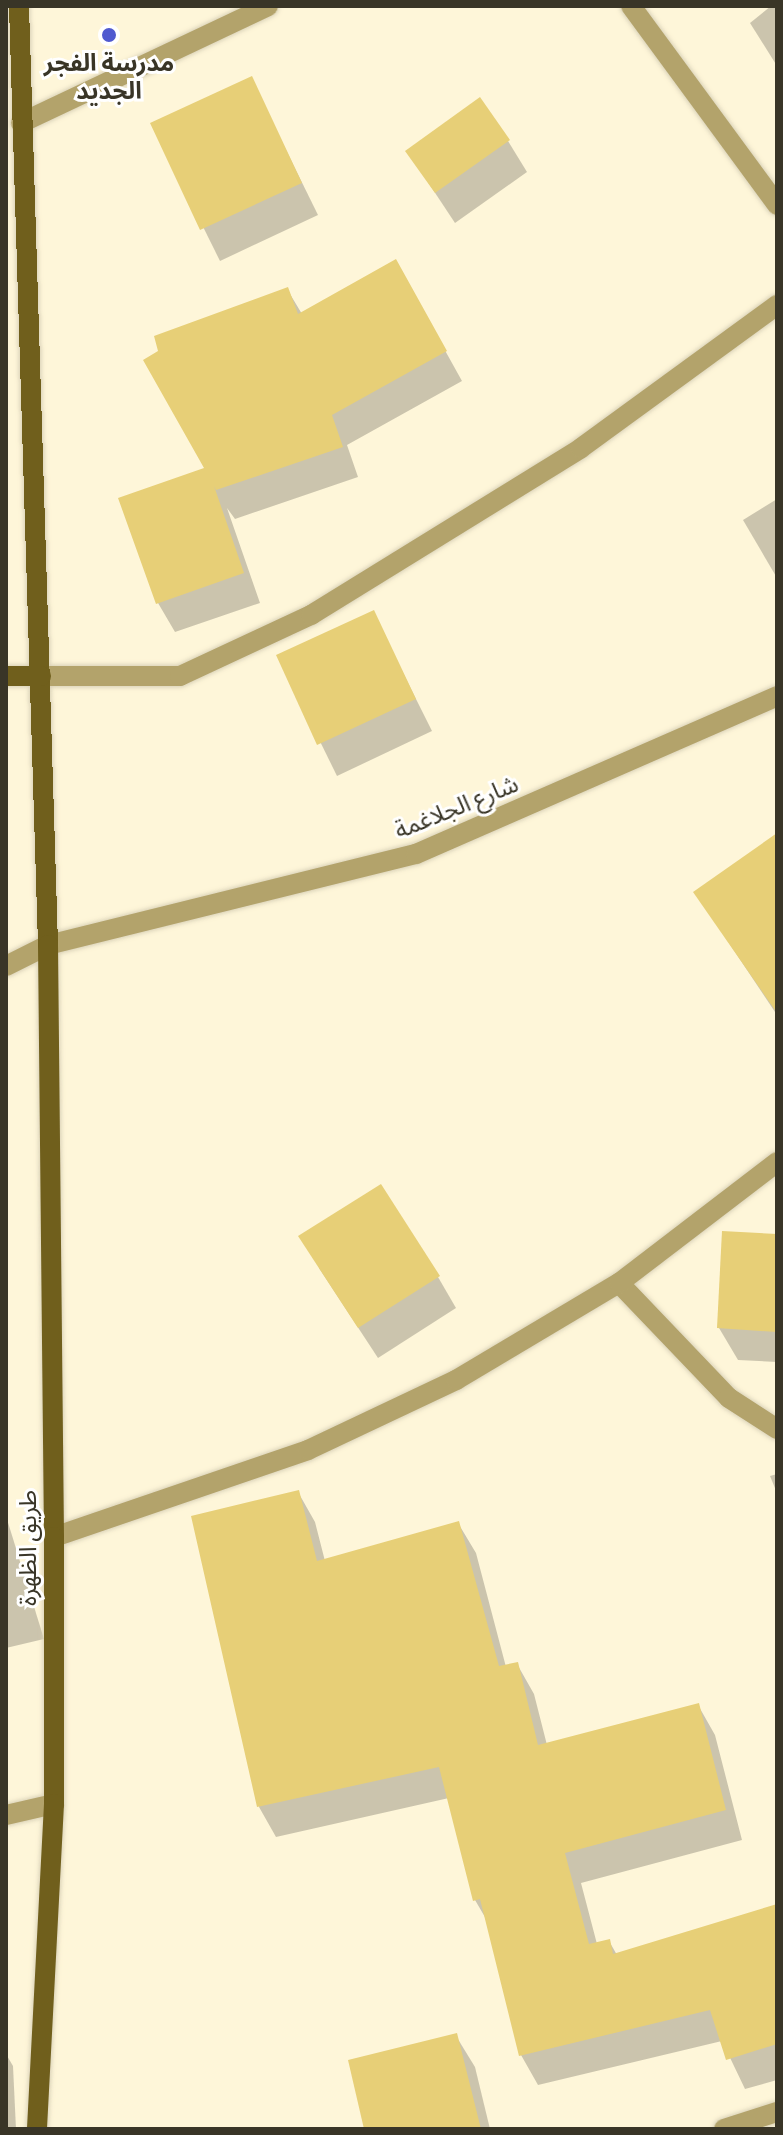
<!DOCTYPE html>
<meta charset="utf-8">
<style>
body{margin:0}
#map{position:relative;width:783px;height:2135px;overflow:hidden;background:#fef6d9;font-family:Manrope,"Noto Sans Arabic",sans-serif}
div>[style]{position:absolute}
[style*='--x']{left:calc(var(--x)*1px);top:calc(var(--y)*1px);width:calc(var(--w)*1px);rotate:calc(var(--a)*1deg)}
.shadow>*{inset:0;background:#0003}
.building>*{inset:0;background:#e7cf77}
.roads{filter:drop-shadow(0 0 2px #dbd3b9) drop-shadow(0 0 2px #dbd3b9)}
.minor>*{height:20px;margin:-10px;padding:0 10px;transform-origin:10px;border-radius:10px;background:#b3a36b}
.major>*{height:20px;margin:-10px;padding:0 10px;transform-origin:10px;border-radius:10px;background:#705f1c}
.dots>*{width:22px;height:22px;translate:-50% -50%;box-sizing:border-box;border:4px solid #fff;border-radius:50%}
span{translate:-50% -50%;white-space:nowrap;text-align:center;line-height:1.15;-webkit-text-stroke:6px #fff;paint-order:stroke}
.poi-label{font-size:24px;color:#393527;font-weight:700}
.street-label{font-size:24px;color:#393527}
.frame{position:absolute;inset:0;border:8px solid #393527;pointer-events:none}
</style>
<div id="map">
<div class="shadow">
<i style="clip-path:polygon(771px 6px,777px 6px,777px 66px,750px 23px)"></i>
<i style="clip-path:polygon(251px 79px,318px 215px,220px 261px,152px 124px)"></i>
<i style="clip-path:polygon(508px 141px,527px 172px,455px 223px,408px 152px)"></i>
<i style="clip-path:polygon(287px 289px,302px 314px,412px 291px,462px 381px,347px 445px,358px 477px,235px 519px,227px 508px,260px 603px,175px 632px,158px 603px,207px 469px)"></i>
<i style="clip-path:polygon(777px 499px,777px 578px,743px 520px)"></i>
<i style="clip-path:polygon(373px 613px,432px 731px,337px 776px,278px 656px)"></i>
<i style="clip-path:polygon(777px 836px,777px 1015px,695px 892px)"></i>
<i style="clip-path:polygon(777px 1236px,777px 1362px,738px 1360px,719px 1328px)"></i>
<i style="clip-path:polygon(319px 1268px,438px 1277px,456px 1308px,378px 1358px)"></i>
<i style="clip-path:polygon(777px 1474px,777px 1493px,770px 1476px)"></i>
<i style="clip-path:polygon(298px 1492px,315px 1522px,325px 1561px,458px 1523px,476px 1553px,506px 1667px,517px 1664px,534px 1694px,547px 1745px,698px 1705px,715px 1735px,742px 1840px,581px 1883px,597px 1944px,609px 1941px,617px 1955px,777px 1906px,777px 2080px,745px 2089px,722px 2041px,538px 2085px,521px 2055px,489px 1924px,475px 1900px,449px 1798px,276px 1837px,259px 1807px)"></i>
<i style="clip-path:polygon(6px 1516px,44px 1639px,6px 1648px)"></i>
<i style="clip-path:polygon(456px 2036px,475px 2067px,490px 2129px,366px 2129px)"></i>
<i style="clip-path:polygon(6px 2054px,13px 2066px,16px 2129px,6px 2129px)"></i>
</div>
<div class="building">
<i style="clip-path:polygon(252px 76px,302px 183px,200px 230px,150px 123px)"></i>
<i style="clip-path:polygon(480px 97px,510px 140px,435px 193px,405px 151px)"></i>
<i style="clip-path:polygon(396px 259px,447px 351px,332px 415px,343px 447px,216px 490px,214px 486px,244px 573px,156px 604px,118px 498px,204px 468px,143px 360px,158px 351px,154px 336px,288px 287px,298px 314px)"></i>
<i style="clip-path:polygon(374px 610px,416px 699px,317px 745px,276px 655px)"></i>
<i style="clip-path:polygon(777px 833px,777px 1013px,693px 892px)"></i>
<i style="clip-path:polygon(381px 1184px,440px 1276px,358px 1328px,298px 1236px)"></i>
<i style="clip-path:polygon(722px 1231px,777px 1234px,777px 1332px,717px 1328px)"></i>
<i style="clip-path:polygon(299px 1490px,317px 1561px,459px 1521px,499px 1666px,518px 1662px,538px 1745px,699px 1703px,726px 1810px,565px 1853px,589px 1944px,610px 1939px,613px 1954px,777px 1904px,777px 2044px,726px 2060px,710px 2010px,519px 2056px,480px 1899px,473px 1901px,439px 1767px,257px 1807px,191px 1516px)"></i>
<i style="clip-path:polygon(457px 2033px,481px 2129px,364px 2129px,348px 2060px)"></i>
</div>
<div class="roads">
<div class="minor">
<i style="--x:631;--y:6;--w:247;--a:53.7"></i>
<i style="--x:21;--y:123;--w:273;--a:-25.3"></i>
<i style="--x:41;--y:676;--w:139;--a:0"></i>
<i style="--x:180;--y:676;--w:145;--a:-25"></i>
<i style="--x:311;--y:615;--w:317;--a:-31.7"></i>
<i style="--x:581;--y:448;--w:243;--a:-36.1"></i>
<i style="--x:6;--y:966;--w:47;--a:-26.6"></i>
<i style="--x:48;--y:945;--w:379;--a:-13.9"></i>
<i style="--x:416;--y:854;--w:394;--a:-23.6"></i>
<i style="--x:619;--y:1283;--w:159;--a:46.3"></i>
<i style="--x:729;--y:1398;--w:57;--a:32.9"></i>
<i style="--x:54;--y:1537;--w:268;--a:-18.9"></i>
<i style="--x:308;--y:1450;--w:164;--a:-25.3"></i>
<i style="--x:456;--y:1380;--w:190;--a:-30.8"></i>
<i style="--x:619;--y:1283;--w:199;--a:-37.4"></i>
<i style="--x:6;--y:1815;--w:49;--a:-12.9"></i>
<i style="--x:724;--y:2129;--w:56;--a:-17.8"></i>
</div>
<div class="major">
<i style="--x:19;--y:6;--w:939;--a:88.23"></i>
<i style="--x:48;--y:945;--w:592;--a:89.42"></i>
<i style="--x:54;--y:1537;--w:267;--a:90"></i>
<i style="--x:54;--y:1804;--w:325;--a:93"></i>
<i style="--x:6;--y:676;--w:35;--a:0"></i>
</div>
</div>
<div class="dots">
<i style="left:109px;top:35px;background:#4f59cf"></i>
</div>
<div class="poi-label">
<span style="left:109px;top:76px">مدرسة الفجر<br>الجديد</span>
</div>
<div class="street-label">
<span style="left:456px;top:806px;rotate:-22deg">شارع الجلاغمة</span>
<span style="left:27px;top:1548px;rotate:-90deg">طريق الظهرة</span>
</div>
<div class="frame"></div>
</div>
